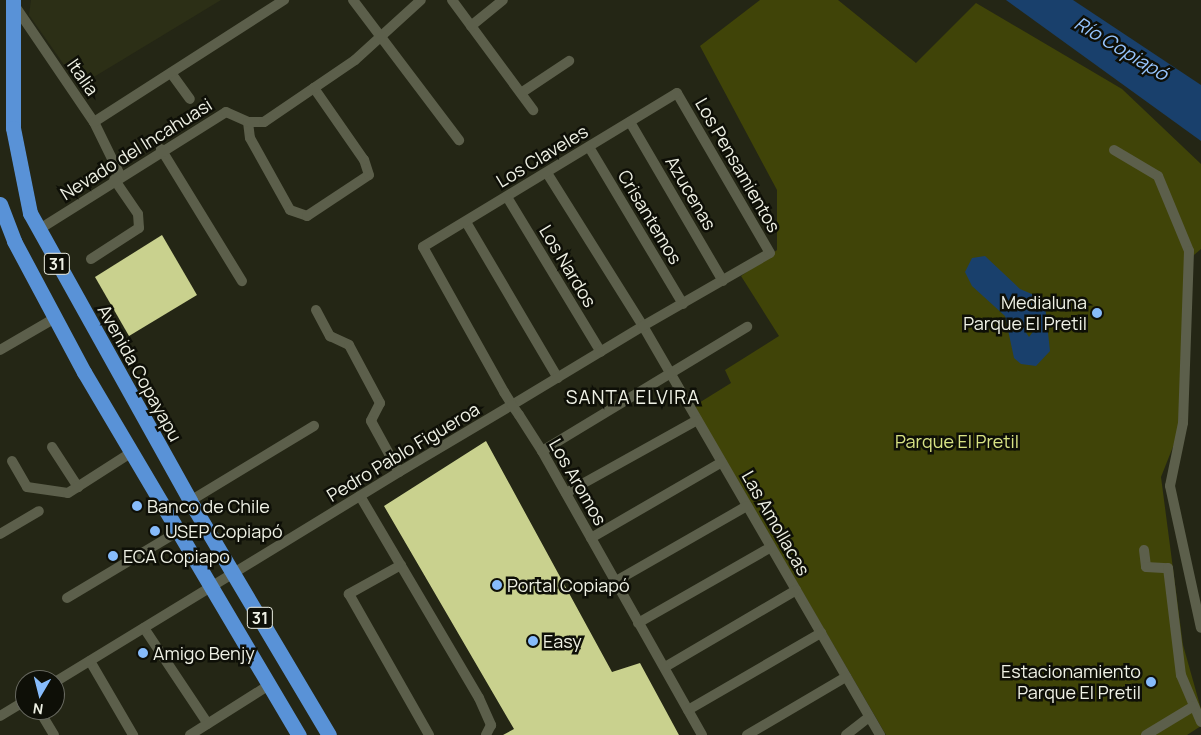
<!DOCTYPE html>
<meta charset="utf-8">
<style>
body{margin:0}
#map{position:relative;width:1201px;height:735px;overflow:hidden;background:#242615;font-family:Manrope,sans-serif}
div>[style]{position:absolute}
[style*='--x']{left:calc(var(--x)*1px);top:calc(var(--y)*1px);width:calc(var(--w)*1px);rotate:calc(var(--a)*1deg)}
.built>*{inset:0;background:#2c2f16}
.green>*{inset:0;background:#404408}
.water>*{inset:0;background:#19406c}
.building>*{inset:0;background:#c9d18e}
.minor>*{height:10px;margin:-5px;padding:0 5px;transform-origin:5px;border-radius:5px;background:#5c5f4b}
.highway>*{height:15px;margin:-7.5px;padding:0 7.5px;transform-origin:7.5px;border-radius:7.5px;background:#5992d7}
.dots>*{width:14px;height:14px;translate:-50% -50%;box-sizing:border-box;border:2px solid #0e0f07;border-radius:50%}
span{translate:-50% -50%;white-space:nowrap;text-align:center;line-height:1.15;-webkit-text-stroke:5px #0e0f07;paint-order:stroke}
.shield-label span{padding:1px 4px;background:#0e0f07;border:1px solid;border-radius:4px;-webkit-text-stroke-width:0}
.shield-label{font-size:16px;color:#eff1e5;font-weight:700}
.street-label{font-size:18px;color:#eff1e5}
.poi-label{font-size:18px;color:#eff1e5}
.right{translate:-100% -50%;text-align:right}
.left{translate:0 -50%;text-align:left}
.park-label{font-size:18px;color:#d8e284}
.water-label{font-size:19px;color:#97c5fe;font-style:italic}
.neighbourhood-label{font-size:19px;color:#eff1e5;letter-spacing:1px}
.north{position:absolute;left:15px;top:670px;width:50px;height:50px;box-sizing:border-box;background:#0e0f07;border:1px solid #686960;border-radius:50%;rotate:188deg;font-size:14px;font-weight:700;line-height:20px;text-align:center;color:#eff1e5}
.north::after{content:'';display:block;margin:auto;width:18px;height:22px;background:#86bbfb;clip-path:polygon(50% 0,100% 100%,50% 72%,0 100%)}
</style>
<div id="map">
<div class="built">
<i style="clip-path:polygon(31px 0,221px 0,79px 86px,29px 15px)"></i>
</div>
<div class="green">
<i style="clip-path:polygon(760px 0,838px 0,916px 63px,976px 3px,1122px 89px,1201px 164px,1201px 249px,1187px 261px,1178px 434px,1161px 477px,1183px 645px,1201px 709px,1201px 726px,1187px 735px,886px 735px,694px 406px,731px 383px,725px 370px,779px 336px,741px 276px,777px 250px,777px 190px,700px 46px)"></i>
</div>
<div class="water">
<i style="clip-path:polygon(1006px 0,1073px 0,1201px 85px,1201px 141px)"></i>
<i style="clip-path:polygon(evenodd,985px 256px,1020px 289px,1039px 297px,1045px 305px,1050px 351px,1036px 366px,1021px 364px,1014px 358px,1005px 316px,972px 286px,965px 272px,972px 258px,985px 256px,1031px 320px,1038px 325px,1029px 337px,1025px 331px,1031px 320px)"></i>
</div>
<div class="building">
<i style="clip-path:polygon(162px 235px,197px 295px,129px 336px,95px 277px)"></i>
<i style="clip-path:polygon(486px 441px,612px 672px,640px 663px,679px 735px,503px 735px,514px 729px,384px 506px)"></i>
</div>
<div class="minor">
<i style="--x:353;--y:0;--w:176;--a:52.9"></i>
<i style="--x:452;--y:0;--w:137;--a:53.6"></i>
<i style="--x:13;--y:3;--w:144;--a:55.8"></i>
<i style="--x:94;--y:122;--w:59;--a:63.9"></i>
<i style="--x:471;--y:26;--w:41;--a:-39.1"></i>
<i style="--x:171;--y:73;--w:32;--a:54"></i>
<i style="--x:521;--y:93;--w:58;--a:-33.7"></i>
<i style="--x:94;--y:122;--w:226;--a:-32.7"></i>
<i style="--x:248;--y:122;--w:16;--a:83"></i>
<i style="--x:250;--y:138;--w:82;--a:60.9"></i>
<i style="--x:290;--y:210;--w:18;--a:19"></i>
<i style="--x:307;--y:216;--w:74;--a:-33.5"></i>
<i style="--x:369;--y:175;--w:16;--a:-108"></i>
<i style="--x:364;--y:160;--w:88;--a:-124.8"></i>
<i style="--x:630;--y:122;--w:184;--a:59.7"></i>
<i style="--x:589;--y:147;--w:183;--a:59.1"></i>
<i style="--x:161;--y:149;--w:155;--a:58.5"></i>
<i style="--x:1114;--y:150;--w:51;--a:30.6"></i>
<i style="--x:1158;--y:176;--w:81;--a:67.5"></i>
<i style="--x:1189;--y:251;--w:172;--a:92"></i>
<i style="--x:1183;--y:423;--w:64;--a:101.7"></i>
<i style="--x:1170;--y:486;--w:145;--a:77.7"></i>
<i style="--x:547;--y:173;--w:181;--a:57.9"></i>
<i style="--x:643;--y:326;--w:473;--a:59.9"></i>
<i style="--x:507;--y:197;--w:181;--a:58.8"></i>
<i style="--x:466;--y:222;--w:181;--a:59.5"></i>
<i style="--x:38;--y:230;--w:222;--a:-32.1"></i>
<i style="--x:226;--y:112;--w:24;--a:24"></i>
<i style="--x:248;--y:122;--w:16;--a:0"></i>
<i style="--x:264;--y:122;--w:110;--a:-34.3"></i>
<i style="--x:355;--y:60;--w:89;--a:-42.3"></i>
<i style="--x:91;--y:259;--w:57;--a:-32.9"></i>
<i style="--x:139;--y:228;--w:14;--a:-94"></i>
<i style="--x:138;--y:214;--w:42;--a:-124.4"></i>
<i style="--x:316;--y:310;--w:30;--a:62"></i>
<i style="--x:330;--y:336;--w:21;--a:25"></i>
<i style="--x:349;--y:345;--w:66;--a:61.9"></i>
<i style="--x:380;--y:403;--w:20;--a:117"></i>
<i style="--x:371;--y:421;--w:58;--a:61.2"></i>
<i style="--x:0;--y:350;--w:64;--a:-30.2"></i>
<i style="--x:52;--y:447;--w:48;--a:57"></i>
<i style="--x:542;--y:451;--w:240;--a:-31.2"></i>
<i style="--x:12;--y:461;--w:30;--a:60"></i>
<i style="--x:27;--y:487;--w:41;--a:8.3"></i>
<i style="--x:68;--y:493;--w:76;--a:-32.6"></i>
<i style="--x:566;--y:493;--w:150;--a:-29.1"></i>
<i style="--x:360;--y:496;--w:234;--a:59.5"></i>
<i style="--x:479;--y:698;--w:30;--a:66"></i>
<i style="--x:491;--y:725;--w:11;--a:117"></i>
<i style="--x:190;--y:501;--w:145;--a:-31.2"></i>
<i style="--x:0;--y:534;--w:45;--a:-30.5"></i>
<i style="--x:591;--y:538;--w:151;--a:-30.1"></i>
<i style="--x:1144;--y:550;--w:17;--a:83"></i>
<i style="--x:1146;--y:567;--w:22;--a:3"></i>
<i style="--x:1168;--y:568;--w:108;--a:83.1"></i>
<i style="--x:1181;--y:675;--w:51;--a:66.9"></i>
<i style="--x:401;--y:565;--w:60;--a:150.9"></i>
<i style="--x:349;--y:594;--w:162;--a:60.4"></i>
<i style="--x:616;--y:581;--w:151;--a:-29.8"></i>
<i style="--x:67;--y:598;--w:131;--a:-30.9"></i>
<i style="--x:638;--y:623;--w:153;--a:-29.7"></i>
<i style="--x:144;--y:628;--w:115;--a:56.3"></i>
<i style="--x:90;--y:661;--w:86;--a:59.8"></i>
<i style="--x:665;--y:667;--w:152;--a:-30.4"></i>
<i style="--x:55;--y:682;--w:403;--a:-31.4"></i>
<i style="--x:399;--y:472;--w:131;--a:-30.7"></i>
<i style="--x:512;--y:405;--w:153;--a:-31.1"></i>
<i style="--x:643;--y:326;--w:146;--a:-29.9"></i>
<i style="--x:770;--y:253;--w:185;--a:-120.2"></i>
<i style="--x:677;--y:93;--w:297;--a:148.8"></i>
<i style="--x:423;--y:247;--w:166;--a:60.8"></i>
<i style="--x:504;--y:392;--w:15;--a:58"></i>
<i style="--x:512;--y:405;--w:12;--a:55"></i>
<i style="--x:519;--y:415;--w:43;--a:57.4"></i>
<i style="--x:542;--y:451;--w:326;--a:60.6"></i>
<i style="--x:39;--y:710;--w:29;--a:59"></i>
<i style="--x:688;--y:710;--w:154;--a:-30.1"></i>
<i style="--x:0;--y:716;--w:29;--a:-31"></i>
<i style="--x:190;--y:735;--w:93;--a:-32.3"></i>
<i style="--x:747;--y:735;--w:115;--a:-30.4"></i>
<i style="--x:846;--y:735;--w:29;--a:-38"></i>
<i style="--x:1146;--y:735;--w:56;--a:-31.1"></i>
</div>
<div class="highway">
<i style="--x:13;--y:0;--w:128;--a:90"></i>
<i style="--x:13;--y:128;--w:87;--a:78.7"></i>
<i style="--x:30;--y:213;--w:329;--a:60.9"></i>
<i style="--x:190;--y:501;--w:272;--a:59.3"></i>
<i style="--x:0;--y:204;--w:40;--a:69"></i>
<i style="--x:14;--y:241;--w:149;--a:61.9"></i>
<i style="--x:84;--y:372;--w:422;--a:59.4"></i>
</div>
<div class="dots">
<i style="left:1097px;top:313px;background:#86bbfb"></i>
<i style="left:137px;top:506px;background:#86bbfb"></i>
<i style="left:155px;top:531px;background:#86bbfb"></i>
<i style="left:113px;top:556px;background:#86bbfb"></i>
<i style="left:497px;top:585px;background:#86bbfb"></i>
<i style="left:533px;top:641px;background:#86bbfb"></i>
<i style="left:143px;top:653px;background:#86bbfb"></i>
<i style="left:1151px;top:682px;background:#86bbfb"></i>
</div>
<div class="shield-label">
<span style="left:57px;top:264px">31</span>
<span style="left:260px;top:618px">31</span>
</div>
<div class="street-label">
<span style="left:83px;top:77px;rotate:55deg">Italia</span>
<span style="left:136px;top:149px;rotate:-32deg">Nevado del Incahuasi</span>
<span style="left:542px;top:156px;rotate:-31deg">Los Claveles</span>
<span style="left:738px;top:165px;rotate:60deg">Los Pensamientos</span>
<span style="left:691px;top:193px;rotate:60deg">Azucenas</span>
<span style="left:650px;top:217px;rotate:59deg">Crisantemos</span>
<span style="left:568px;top:266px;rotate:59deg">Los Nardos</span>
<span style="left:140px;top:373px;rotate:61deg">Avenida Copayapu</span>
<span style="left:403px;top:452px;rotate:-31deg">Pedro Pablo Figueroa</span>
<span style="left:578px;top:482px;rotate:60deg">Los Aromos</span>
<span style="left:776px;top:523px;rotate:60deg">Las Amollacas</span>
</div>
<div class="poi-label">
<span class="right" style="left:1087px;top:313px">Medialuna<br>Parque El Pretil</span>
<span class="left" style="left:147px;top:506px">Banco de Chile</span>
<span class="left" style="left:165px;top:531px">USEP Copiapó</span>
<span class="left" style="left:123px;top:556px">ECA Copiapo</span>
<span class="left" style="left:507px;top:585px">Portal Copiapó</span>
<span class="left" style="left:543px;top:641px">Easy</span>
<span class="left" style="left:153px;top:653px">Amigo Benjy</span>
<span class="right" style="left:1141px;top:682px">Estacionamiento<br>Parque El Pretil</span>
</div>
<div class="park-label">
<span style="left:957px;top:441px">Parque El Pretil</span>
</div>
<div class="water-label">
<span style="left:1121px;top:49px;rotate:31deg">Río Copiapó</span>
</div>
<div class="neighbourhood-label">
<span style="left:633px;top:398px">SANTA ELVIRA</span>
</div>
<div class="north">N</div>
</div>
